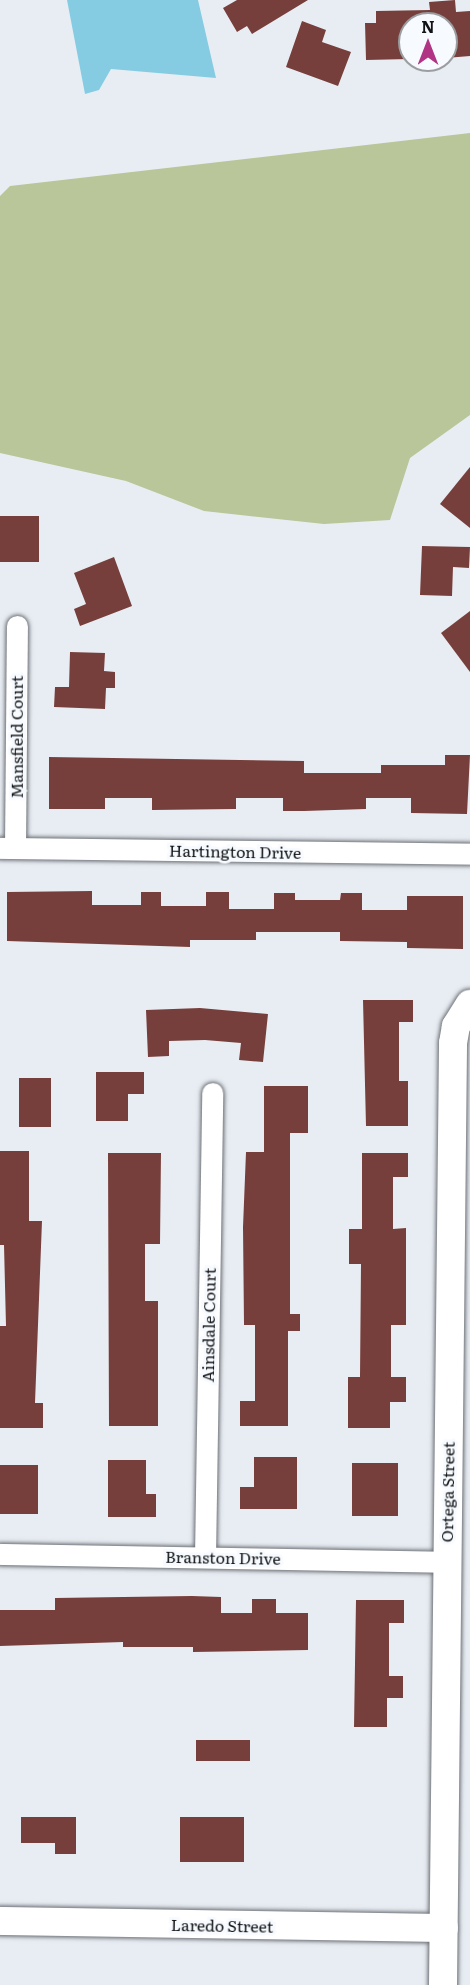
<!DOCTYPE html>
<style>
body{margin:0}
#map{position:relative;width:470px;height:1985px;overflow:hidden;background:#e8edf3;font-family:Literata,serif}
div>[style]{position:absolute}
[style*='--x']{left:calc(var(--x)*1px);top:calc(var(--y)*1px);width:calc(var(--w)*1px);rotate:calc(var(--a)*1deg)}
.green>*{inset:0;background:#b9c699}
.water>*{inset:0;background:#85cce3}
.building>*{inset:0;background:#773f3b}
.roads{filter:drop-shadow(0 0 2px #6d7177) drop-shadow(0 0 2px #6d7177)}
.street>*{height:21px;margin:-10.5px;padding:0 10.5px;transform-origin:10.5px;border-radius:10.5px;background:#fff}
.secondary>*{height:28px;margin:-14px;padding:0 14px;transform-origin:14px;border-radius:14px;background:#fff}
span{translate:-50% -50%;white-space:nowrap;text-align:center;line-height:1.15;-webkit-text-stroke:6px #f7fafe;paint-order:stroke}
.street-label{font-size:16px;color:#111315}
.north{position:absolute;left:398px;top:12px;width:60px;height:60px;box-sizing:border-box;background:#f7fafe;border:2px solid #9b9ea1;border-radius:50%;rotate:0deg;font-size:16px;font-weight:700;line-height:24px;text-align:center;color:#111315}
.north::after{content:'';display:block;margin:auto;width:21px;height:27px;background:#b13383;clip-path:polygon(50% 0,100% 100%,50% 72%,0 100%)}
</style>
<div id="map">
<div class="green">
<i style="clip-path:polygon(470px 133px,470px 415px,410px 458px,390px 520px,324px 524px,204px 511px,126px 481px,0 453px,0 196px,10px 186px)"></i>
</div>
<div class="water">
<i style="clip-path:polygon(67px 0,198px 0,216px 78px,111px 69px,99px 90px,85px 94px)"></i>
</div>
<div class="building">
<i style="clip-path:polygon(237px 0,308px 0,252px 34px,247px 26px,237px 32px,223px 8px)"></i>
<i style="clip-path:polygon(455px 0,456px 12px,470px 11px,470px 56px,446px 58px,446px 24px,410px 24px,410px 59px,366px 60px,365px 23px,376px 23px,376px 11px,430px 10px,429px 2px)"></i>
<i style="clip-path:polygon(302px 21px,326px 30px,322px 42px,351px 52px,338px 86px,286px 67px)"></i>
<i style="clip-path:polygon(470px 467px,470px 528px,440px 504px)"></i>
<i style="clip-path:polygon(0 516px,39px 516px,39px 562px,0 562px)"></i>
<i style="clip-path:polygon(422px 546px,470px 547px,469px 568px,453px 567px,452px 596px,420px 595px)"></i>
<i style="clip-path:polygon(114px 557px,132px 606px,80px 626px,74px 609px,86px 604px,74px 573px)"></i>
<i style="clip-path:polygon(470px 611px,470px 672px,441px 633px)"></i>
<i style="clip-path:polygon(70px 652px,105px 653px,104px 671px,115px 672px,115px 688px,106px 688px,105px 709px,54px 707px,55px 687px,69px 687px)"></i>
<i style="clip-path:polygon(445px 755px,470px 755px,467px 814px,411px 813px,411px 798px,366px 798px,366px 809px,304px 811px,283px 811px,283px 798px,236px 798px,236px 809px,152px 810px,152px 798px,105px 798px,105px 809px,49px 809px,49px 757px,304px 761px,304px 773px,381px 773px,381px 765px,445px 765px)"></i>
<i style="clip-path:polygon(92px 891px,92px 905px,141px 905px,141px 892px,161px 892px,161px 906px,206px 906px,206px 892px,229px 892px,229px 909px,274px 909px,274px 893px,295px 893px,295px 900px,340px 900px,341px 893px,362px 893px,362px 910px,407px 910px,407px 896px,463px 896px,463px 949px,407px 948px,407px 942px,340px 941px,340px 932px,256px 932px,256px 940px,190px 940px,190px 947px,7px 941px,7px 892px)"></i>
<i style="clip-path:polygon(363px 1000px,413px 1000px,413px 1022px,399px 1022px,399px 1081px,408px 1081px,408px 1126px,366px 1126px)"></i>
<i style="clip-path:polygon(200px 1008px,268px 1014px,263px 1062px,239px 1060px,241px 1043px,205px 1040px,169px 1041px,169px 1056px,148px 1057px,146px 1010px)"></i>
<i style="clip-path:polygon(96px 1072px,144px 1072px,144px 1094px,128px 1094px,128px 1121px,96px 1121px)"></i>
<i style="clip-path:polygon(19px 1078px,51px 1078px,51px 1127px,19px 1127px)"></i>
<i style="clip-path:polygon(264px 1086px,308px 1086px,308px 1133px,290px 1133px,290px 1314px,300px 1314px,300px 1331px,288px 1331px,288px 1426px,240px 1426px,240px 1401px,255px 1401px,255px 1325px,244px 1325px,243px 1227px,246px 1152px,264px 1152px)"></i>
<i style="clip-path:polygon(0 1151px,29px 1151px,29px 1221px,42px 1221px,35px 1403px,43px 1403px,43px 1428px,0 1428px,0 1326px,6px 1326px,4px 1245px,0 1245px)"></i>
<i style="clip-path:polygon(108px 1153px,161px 1153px,160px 1244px,145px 1244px,145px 1301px,158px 1301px,158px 1426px,109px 1426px)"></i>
<i style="clip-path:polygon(362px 1153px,408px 1153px,408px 1177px,393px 1177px,393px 1229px,406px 1228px,406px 1325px,391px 1325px,391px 1377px,406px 1377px,406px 1402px,390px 1402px,390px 1428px,348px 1428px,348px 1377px,360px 1377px,361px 1264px,349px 1264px,349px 1229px,362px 1229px)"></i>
<i style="clip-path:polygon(254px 1457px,297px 1457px,297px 1509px,240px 1509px,240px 1487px,254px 1487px)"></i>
<i style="clip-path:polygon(108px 1460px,146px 1460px,146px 1494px,156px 1494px,156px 1517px,108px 1517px)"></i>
<i style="clip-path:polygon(352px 1463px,398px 1463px,398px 1516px,352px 1516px)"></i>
<i style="clip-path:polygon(0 1465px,38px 1465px,38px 1514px,0 1514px)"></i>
<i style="clip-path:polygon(192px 1596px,221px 1597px,221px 1613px,252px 1613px,252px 1599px,276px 1599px,276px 1613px,308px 1613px,308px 1650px,193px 1652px,193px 1647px,123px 1647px,123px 1642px,0 1646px,0 1610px,55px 1610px,55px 1598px)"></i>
<i style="clip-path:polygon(356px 1600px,404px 1600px,404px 1623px,389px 1623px,389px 1676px,403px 1676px,403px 1698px,387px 1698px,387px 1727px,354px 1727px)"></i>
<i style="clip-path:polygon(196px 1740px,250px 1740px,250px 1761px,196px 1761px)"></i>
<i style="clip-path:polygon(21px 1817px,76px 1817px,76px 1854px,55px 1854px,55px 1843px,21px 1843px)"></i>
<i style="clip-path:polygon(180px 1817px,244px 1817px,244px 1862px,180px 1862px)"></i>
</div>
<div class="roads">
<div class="street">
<i style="--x:0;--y:848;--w:470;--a:0.7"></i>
<i style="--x:15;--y:848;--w:222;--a:-89.5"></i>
<i style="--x:0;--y:1554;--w:446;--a:1"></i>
<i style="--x:205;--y:1557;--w:464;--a:-89.1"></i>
</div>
<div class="secondary">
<i style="--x:0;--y:1921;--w:444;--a:0.9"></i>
<i style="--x:443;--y:1985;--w:942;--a:-89.39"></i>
<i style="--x:453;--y:1043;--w:17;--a:-80"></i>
<i style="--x:456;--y:1026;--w:26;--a:-58"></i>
</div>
</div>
<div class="street-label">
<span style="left:16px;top:737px;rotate:-90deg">Mansfield Court</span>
<span style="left:235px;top:851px;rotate:1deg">Hartington Drive</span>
<span style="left:208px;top:1325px;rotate:-89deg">Ainsdale Court</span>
<span style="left:447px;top:1492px;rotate:-89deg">Ortega Street</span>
<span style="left:223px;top:1557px;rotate:1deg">Branston Drive</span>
<span style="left:222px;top:1925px;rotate:1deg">Laredo Street</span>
</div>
<div class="north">N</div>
</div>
